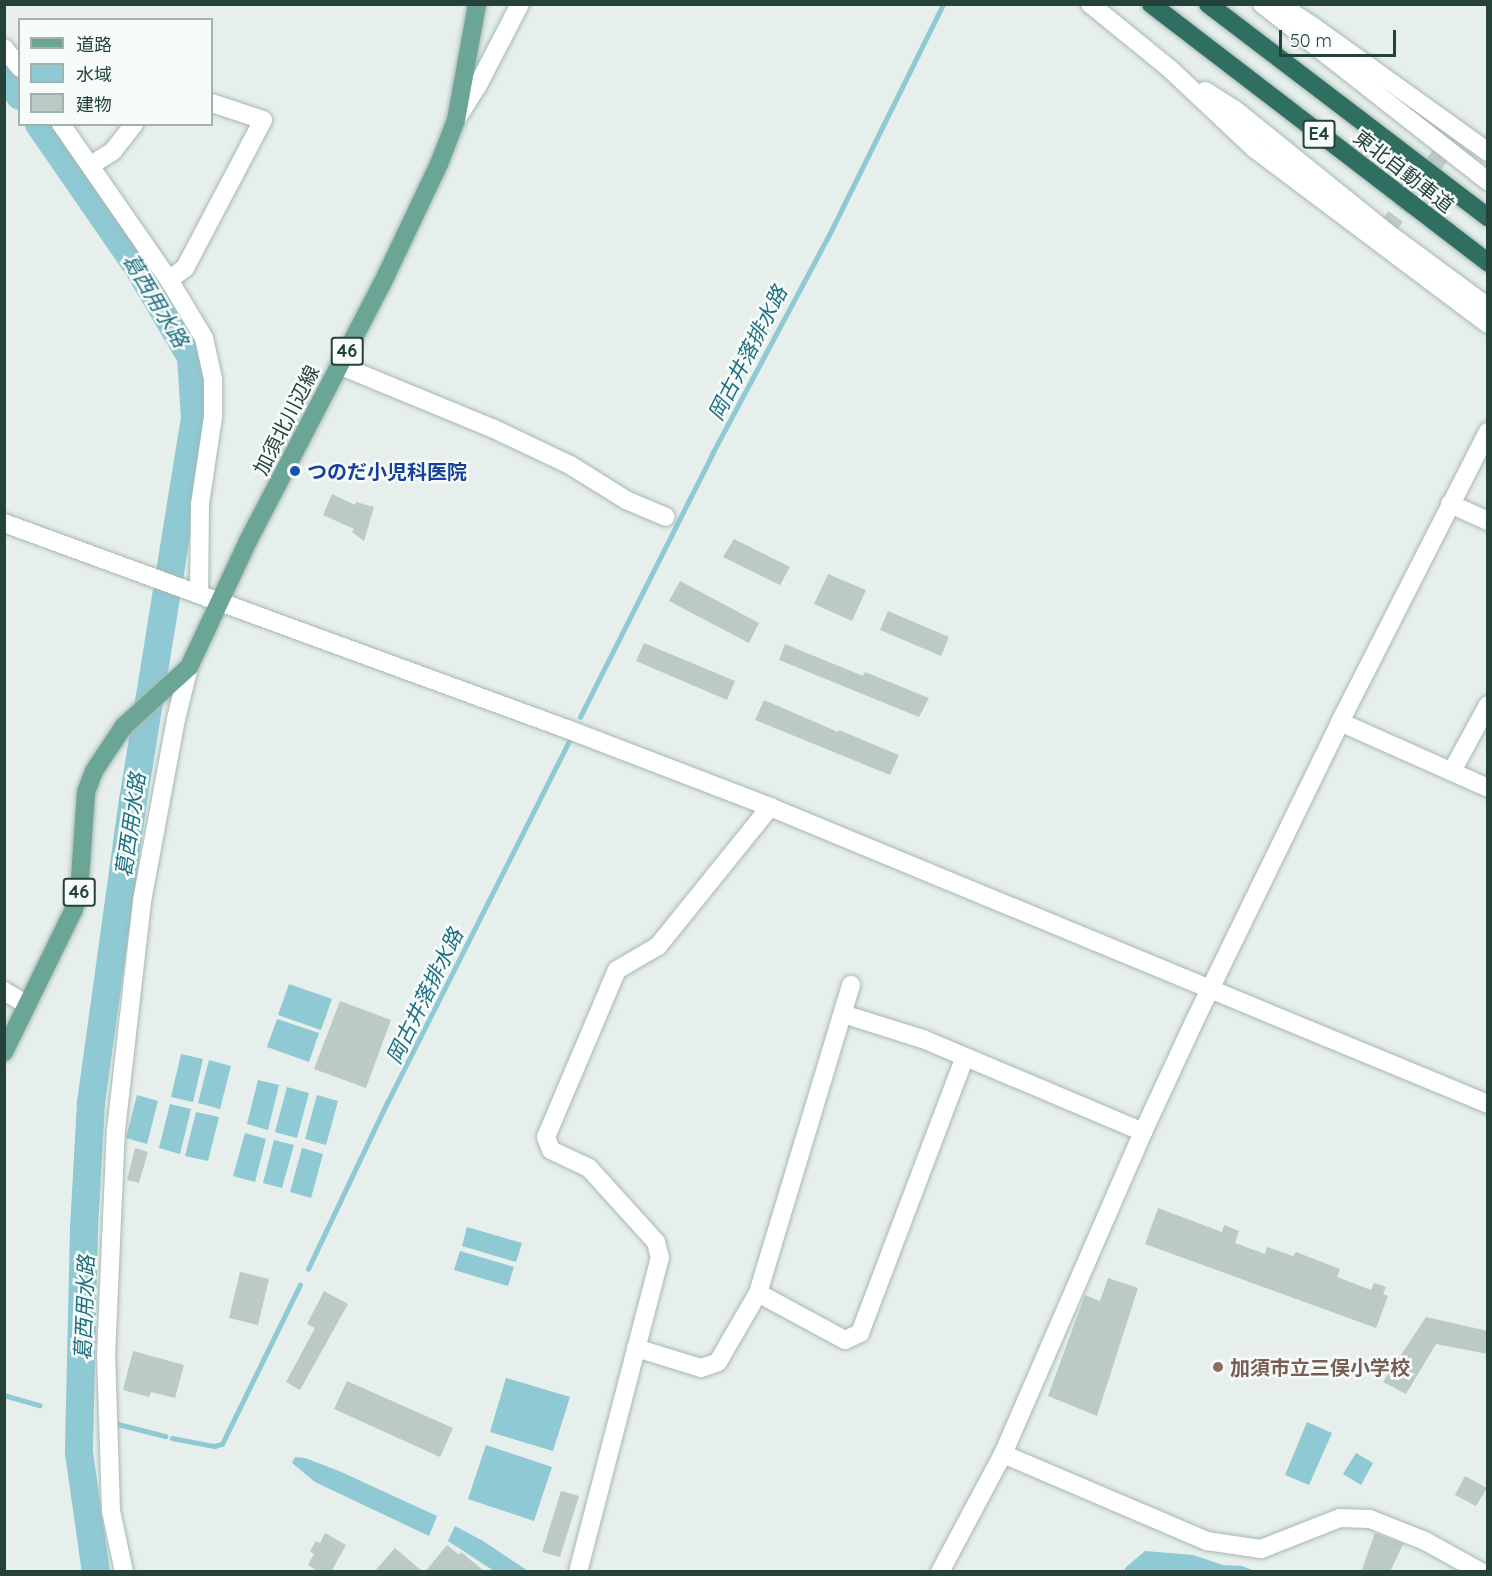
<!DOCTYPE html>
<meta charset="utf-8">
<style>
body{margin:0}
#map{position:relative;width:1492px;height:1576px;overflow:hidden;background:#e6efeb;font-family:Quicksand,"Noto Sans JP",sans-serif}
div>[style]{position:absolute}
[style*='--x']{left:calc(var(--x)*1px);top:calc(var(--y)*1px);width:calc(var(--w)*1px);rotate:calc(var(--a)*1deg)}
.water>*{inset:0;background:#8ec9d4}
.stream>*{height:4.5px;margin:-2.25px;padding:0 2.25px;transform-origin:2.25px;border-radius:2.25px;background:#8ec9d4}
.river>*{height:28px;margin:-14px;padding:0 14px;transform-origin:14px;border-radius:14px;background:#8ec9d4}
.building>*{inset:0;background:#bbcac4}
.minor-tunnel>*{height:18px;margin-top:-9px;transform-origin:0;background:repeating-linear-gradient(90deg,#bfccc8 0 18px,transparent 0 27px)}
.roads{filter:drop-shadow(0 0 2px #a8b8b2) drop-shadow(0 0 2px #a8b8b2)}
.minor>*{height:18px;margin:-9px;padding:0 9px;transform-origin:9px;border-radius:9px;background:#fff}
.major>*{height:18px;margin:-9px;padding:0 9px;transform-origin:9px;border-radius:9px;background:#6aa596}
.highway>*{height:18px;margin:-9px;padding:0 9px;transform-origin:9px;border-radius:9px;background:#2f6f62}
.dots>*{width:16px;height:16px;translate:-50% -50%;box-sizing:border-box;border:3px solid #f7fbf9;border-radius:50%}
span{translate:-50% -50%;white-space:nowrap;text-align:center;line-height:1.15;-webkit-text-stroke:5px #f7fbf9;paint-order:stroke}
.shield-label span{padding:2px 4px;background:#f7fbf9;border:2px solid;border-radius:4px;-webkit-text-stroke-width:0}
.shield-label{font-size:18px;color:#24423a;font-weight:700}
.street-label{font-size:20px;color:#24423a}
.transit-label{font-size:20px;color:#164399;font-weight:700}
.left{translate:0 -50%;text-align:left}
.education-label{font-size:20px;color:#785e54;font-weight:700}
.water-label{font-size:21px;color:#1c6f80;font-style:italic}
.frame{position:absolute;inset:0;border:6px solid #24423a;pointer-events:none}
.legend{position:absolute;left:18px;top:18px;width:195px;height:108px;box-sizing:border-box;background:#f7fbf9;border:2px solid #a3b1ad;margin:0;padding:8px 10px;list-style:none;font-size:18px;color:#24423a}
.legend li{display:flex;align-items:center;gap:12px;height:30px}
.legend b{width:30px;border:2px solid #a3b1ad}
.scale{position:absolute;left:1279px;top:30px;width:117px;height:27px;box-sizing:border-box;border:3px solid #24423a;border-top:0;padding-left:8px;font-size:18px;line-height:21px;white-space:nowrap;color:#24423a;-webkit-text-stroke:4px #f7fbf9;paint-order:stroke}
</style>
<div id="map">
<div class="water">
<i style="clip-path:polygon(289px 984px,332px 999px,321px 1030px,278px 1015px)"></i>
<i style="clip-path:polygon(277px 1019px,319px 1033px,309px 1062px,267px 1047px)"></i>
<i style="clip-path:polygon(181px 1054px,203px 1059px,193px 1102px,171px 1097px)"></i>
<i style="clip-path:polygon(209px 1060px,231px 1066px,220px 1109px,198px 1103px)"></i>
<i style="clip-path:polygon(258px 1080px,279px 1085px,268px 1130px,247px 1124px)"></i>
<i style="clip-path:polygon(287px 1087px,309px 1093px,297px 1138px,275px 1132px)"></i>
<i style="clip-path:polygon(137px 1095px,158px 1101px,147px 1144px,126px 1138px)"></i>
<i style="clip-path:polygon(317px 1095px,338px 1101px,326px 1145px,305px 1139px)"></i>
<i style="clip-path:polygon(170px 1104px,191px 1109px,180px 1154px,159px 1148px)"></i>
<i style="clip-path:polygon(196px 1112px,219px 1117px,208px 1161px,185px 1156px)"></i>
<i style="clip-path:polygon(245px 1133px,266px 1139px,255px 1182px,233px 1176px)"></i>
<i style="clip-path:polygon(274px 1140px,294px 1145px,282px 1188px,263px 1183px)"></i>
<i style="clip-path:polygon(302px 1148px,323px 1154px,311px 1198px,290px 1192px)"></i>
<i style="clip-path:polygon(467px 1227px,522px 1243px,516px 1262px,462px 1246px)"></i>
<i style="clip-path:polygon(460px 1251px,514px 1267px,508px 1286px,454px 1270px)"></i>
<i style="clip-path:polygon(506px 1378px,570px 1397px,553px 1451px,490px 1432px)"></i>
<i style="clip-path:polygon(1307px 1422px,1332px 1433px,1309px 1485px,1285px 1475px)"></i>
<i style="clip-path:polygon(486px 1445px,552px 1467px,534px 1521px,468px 1499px)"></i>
<i style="clip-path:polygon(1356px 1453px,1373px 1463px,1361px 1485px,1343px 1474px)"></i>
<i style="clip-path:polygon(295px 1457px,305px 1458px,339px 1471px,437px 1516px,429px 1536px,315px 1482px,292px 1463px)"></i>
<i style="clip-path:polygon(455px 1526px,483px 1541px,528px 1571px,494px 1571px,448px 1541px)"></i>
<i style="clip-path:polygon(1145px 1551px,1193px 1555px,1223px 1565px,1242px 1566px,1255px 1571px,1125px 1571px,1125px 1568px)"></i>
</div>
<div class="stream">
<i style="--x:580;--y:717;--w:294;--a:-63.3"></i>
<i style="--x:712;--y:454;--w:244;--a:-61.9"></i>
<i style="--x:827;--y:239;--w:262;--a:-63.7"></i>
<i style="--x:308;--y:1269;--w:184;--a:-64.6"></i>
<i style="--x:387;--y:1103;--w:407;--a:-63.3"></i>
<i style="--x:4;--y:1395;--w:37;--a:16"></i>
<i style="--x:118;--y:1424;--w:49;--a:14.3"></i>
<i style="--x:172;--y:1438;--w:43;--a:10.8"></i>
<i style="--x:214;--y:1446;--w:8;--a:-14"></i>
<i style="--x:222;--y:1444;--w:177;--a:-63.9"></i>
</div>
<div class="river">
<i style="--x:4;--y:74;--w:27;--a:54"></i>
<i style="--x:39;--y:124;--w:176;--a:55.4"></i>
<i style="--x:139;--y:269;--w:102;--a:59.4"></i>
<i style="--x:191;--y:357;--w:61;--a:86.2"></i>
<i style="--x:195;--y:418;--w:387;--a:99.2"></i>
<i style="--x:133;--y:800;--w:306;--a:97.9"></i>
<i style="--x:91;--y:1103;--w:125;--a:93.2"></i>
<i style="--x:84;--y:1228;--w:225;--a:91.3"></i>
<i style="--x:79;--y:1453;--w:120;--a:81.9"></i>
</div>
<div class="building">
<i style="clip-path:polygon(332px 494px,355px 505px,356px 502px,374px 507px,364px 541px,352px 532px,354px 529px,323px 515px)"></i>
<i style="clip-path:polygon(734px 539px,790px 567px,780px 585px,723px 557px)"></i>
<i style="clip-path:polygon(828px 574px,866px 590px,852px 621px,814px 604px)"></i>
<i style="clip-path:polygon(680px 581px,759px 623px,749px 643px,669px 601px)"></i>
<i style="clip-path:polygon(888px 611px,949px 637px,941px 656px,880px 630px)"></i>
<i style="clip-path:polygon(644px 643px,735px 681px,727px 700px,636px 661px)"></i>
<i style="clip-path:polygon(785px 644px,863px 676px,865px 672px,929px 698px,919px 717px,779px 660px)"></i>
<i style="clip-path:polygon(764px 700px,838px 732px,839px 730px,899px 755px,890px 775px,755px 720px)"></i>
<i style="clip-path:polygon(340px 1001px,391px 1020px,366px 1088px,314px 1069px)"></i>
<i style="clip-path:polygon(135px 1148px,148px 1152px,139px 1183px,127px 1180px)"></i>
<i style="clip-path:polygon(1158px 1208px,1222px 1232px,1224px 1225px,1239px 1231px,1235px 1243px,1265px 1254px,1267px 1247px,1293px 1256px,1296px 1252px,1340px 1269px,1337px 1277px,1371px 1290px,1374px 1283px,1386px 1287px,1383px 1294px,1388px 1296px,1376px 1328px,1145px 1244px)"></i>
<i style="clip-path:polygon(240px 1272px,269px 1279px,258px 1325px,229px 1318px)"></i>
<i style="clip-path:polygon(1108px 1278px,1138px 1288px,1097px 1416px,1048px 1396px,1085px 1295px,1100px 1301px)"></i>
<i style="clip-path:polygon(324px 1291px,348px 1304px,300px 1390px,286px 1382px,315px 1328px,307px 1324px)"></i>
<i style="clip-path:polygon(1426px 1317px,1488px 1331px,1488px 1354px,1436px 1344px,1406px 1394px,1383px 1382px)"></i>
<i style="clip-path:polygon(133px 1351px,184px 1365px,175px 1398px,151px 1392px,149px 1397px,123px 1390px)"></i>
<i style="clip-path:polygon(347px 1381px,453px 1428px,440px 1457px,334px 1409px)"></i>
<i style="clip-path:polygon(1465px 1476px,1487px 1488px,1476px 1506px,1455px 1495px)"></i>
<i style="clip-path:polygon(561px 1491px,579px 1496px,560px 1557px,542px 1552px)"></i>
<i style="clip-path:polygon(325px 1533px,346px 1545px,331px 1572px,319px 1572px,308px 1565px,314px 1554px,310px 1551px,316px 1541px,320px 1543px)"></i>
<i style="clip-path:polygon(1375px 1533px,1403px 1544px,1390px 1572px,1361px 1572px)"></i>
<i style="clip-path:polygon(447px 1545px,459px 1555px,461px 1552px,485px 1572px,425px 1572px)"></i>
<i style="clip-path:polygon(395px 1548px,423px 1572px,374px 1572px)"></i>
</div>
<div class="minor-tunnel">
<i style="--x:1385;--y:231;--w:102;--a:-53.8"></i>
</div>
<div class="roads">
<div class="minor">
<i style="--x:1090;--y:4;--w:103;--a:39.1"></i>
<i style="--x:1170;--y:69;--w:117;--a:43.3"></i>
<i style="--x:1255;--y:149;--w:291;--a:36.9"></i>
<i style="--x:1262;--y:4;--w:287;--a:38.1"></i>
<i style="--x:1279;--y:4;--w:42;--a:33.3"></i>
<i style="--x:1314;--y:27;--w:214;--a:35.7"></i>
<i style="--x:4;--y:48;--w:26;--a:51"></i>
<i style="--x:1205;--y:91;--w:34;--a:32"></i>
<i style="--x:1234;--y:109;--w:194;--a:38.9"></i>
<i style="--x:1385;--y:231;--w:128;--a:36.4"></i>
<i style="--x:456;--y:120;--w:39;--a:-58"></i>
<i style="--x:477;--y:87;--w:93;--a:-62.6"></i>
<i style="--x:61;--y:124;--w:190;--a:55.3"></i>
<i style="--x:169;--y:280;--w:68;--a:58.9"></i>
<i style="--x:204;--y:338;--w:42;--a:77.6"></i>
<i style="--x:213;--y:379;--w:38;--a:90"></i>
<i style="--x:213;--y:417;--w:88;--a:98.5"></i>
<i style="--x:200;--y:504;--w:89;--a:90.6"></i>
<i style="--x:91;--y:165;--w:26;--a:-32"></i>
<i style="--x:113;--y:151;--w:34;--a:-52"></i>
<i style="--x:169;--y:280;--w:20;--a:-37"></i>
<i style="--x:185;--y:268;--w:167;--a:-62.2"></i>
<i style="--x:263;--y:120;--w:54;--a:-161.6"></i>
<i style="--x:339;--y:365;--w:165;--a:22.4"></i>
<i style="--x:492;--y:428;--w:86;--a:25.4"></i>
<i style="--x:570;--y:465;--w:66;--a:32"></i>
<i style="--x:626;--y:500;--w:43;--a:23"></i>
<i style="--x:1450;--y:504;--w:42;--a:24.1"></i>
<i style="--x:4;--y:523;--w:600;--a:20.1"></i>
<i style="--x:567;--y:729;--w:217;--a:21"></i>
<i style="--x:770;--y:807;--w:777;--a:22.47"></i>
<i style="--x:1340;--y:722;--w:162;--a:24"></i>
<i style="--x:1452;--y:771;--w:75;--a:-61.4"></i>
<i style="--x:4;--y:991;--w:27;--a:31"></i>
<i style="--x:843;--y:1014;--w:84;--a:17.4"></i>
<i style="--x:923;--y:1039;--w:239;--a:22.9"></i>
<i style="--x:758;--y:1293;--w:99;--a:28.4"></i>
<i style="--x:845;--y:1340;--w:17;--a:-25"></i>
<i style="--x:860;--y:1333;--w:295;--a:-69.2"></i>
<i style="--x:636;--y:1348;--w:68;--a:17.1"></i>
<i style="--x:701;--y:1368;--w:18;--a:-19"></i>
<i style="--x:718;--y:1362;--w:80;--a:-59.9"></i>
<i style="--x:758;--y:1293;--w:322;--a:-73.2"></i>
<i style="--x:1003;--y:1454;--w:222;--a:23.1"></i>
<i style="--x:1207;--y:1541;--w:55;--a:8.4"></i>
<i style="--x:1261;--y:1549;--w:85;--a:-21.4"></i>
<i style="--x:1340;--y:1518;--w:30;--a:2"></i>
<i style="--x:1370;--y:1519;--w:59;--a:21.8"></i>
<i style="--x:1425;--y:1541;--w:64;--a:29"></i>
<i style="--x:124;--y:1572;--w:62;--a:-102"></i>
<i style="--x:111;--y:1511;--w:155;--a:-91.8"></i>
<i style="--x:106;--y:1356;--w:226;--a:-87.5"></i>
<i style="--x:116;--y:1130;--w:230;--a:-83.5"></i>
<i style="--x:142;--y:901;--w:185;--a:-79.4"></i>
<i style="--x:176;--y:719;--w:54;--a:-76"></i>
<i style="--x:578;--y:1572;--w:325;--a:-75.4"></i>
<i style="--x:660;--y:1258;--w:16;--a:-104"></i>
<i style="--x:656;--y:1242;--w:100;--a:-132.2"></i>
<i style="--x:589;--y:1168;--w:42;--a:-154.7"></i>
<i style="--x:551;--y:1150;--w:14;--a:-111"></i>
<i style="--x:546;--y:1137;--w:181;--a:-67"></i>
<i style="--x:617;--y:970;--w:48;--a:-30.3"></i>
<i style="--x:658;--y:946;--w:179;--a:-51.1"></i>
<i style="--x:940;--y:1572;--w:134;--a:-61.9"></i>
<i style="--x:1003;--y:1454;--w:351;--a:-66.5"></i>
<i style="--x:1143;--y:1132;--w:121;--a:-65.1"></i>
<i style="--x:1194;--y:1022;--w:334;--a:-64"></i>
<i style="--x:1340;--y:722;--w:326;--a:-63"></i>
</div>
<div class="major">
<i style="--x:4;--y:1052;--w:159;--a:-63.9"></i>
<i style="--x:74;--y:909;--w:17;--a:-73"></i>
<i style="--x:79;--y:893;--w:101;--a:-86"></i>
<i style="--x:86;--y:792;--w:22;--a:-69"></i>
<i style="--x:94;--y:771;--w:54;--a:-56.3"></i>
<i style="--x:124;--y:726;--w:88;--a:-42.2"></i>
<i style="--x:189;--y:667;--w:139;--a:-64.9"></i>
<i style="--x:248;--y:541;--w:290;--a:-62.5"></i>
<i style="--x:382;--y:284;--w:133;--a:-64.6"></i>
<i style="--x:439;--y:164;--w:47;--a:-68.9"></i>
<i style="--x:456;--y:120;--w:118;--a:-79.7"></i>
</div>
<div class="highway">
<i style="--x:1151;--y:4;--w:425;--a:37.5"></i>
<i style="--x:1208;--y:4;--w:352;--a:37.3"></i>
</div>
</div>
<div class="dots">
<i style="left:295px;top:471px;background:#1a4fb4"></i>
<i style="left:1218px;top:1367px;background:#8d6e63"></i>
</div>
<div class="shield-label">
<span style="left:1319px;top:134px">E4</span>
<span style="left:347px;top:351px">46</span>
<span style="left:79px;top:892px">46</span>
</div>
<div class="street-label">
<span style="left:1404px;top:171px;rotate:38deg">東北自動車道</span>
<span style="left:286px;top:420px;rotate:-63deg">加須北川辺線</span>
</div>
<div class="transit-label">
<span class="left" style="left:307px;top:471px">つのだ小児科医院</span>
</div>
<div class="education-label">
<span class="left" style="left:1230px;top:1367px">加須市立三俣小学校</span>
</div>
<div class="water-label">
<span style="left:156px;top:300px;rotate:59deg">葛西用水路</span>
<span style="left:747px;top:353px;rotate:-63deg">岡古井落排水路</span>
<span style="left:130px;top:825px;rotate:-82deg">葛西用水路</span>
<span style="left:424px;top:996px;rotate:-64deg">岡古井落排水路</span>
<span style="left:84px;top:1308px;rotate:-88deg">葛西用水路</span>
</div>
<div class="frame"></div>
<ul class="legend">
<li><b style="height:8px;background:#6aa596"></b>道路</li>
<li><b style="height:16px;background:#8ec9d4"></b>水域</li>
<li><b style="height:16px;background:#bbcac4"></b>建物</li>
</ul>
<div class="scale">50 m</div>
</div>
